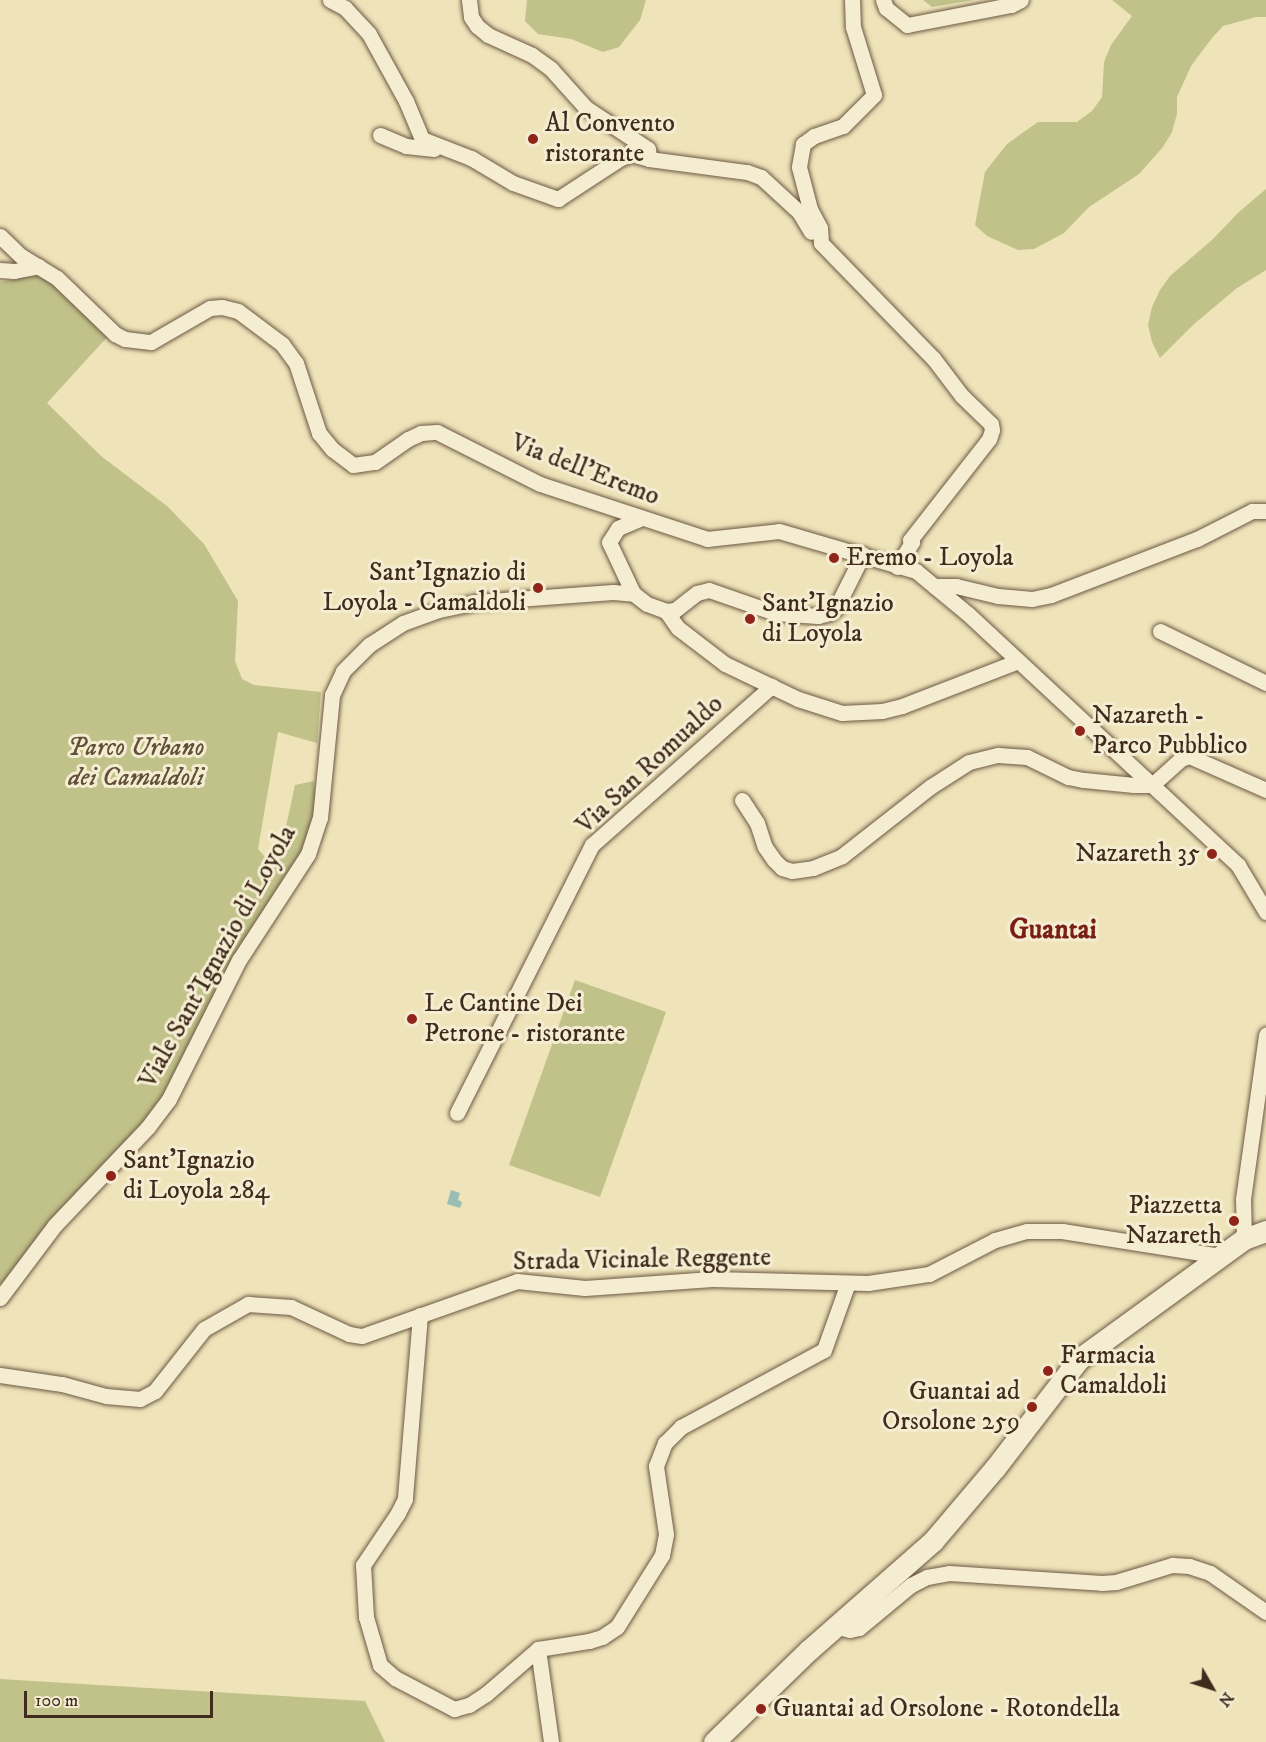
<!DOCTYPE html>
<style>
body{margin:0}
#map{position:relative;width:1266px;height:1742px;overflow:hidden;background:#efe3b9;font-family:"IM FELL DW Pica",serif}
div>[style]{position:absolute}
[style*='--x']{left:calc(var(--x)*1px);top:calc(var(--y)*1px);width:calc(var(--w)*1px);rotate:calc(var(--a)*1deg)}
.green>*{inset:0;background:#c1c18a}
.water>*{inset:0;background:#9abdb4}
.roads{filter:drop-shadow(0 0 2px #6c5944) drop-shadow(0 0 2px #6c5944)}
.street>*{height:15px;margin:-7.5px;padding:0 7.5px;transform-origin:7.5px;border-radius:7.5px;background:#f5edd2}
.secondary>*{height:21px;margin:-10.5px;padding:0 10.5px;transform-origin:10.5px;border-radius:10.5px;background:#f5edd2}
.dots>*{width:16px;height:16px;translate:-50% -50%;box-sizing:border-box;border:3px solid #f5edd2;border-radius:50%}
span{translate:-50% -50%;white-space:nowrap;text-align:center;line-height:1.15;-webkit-text-stroke:6px #f5edd2;paint-order:stroke}
.poi-label{font-size:26px;color:#402b1d}
.left{translate:0 -50%;text-align:left}
.right{translate:-100% -50%;text-align:right}
.street-label{font-size:26px;color:#402b1d}
.park-label{font-size:26px;color:#605038;font-style:italic}
.quarter-label{font-size:28px;color:#7a1f14;font-weight:700}
.north{position:absolute;left:1182px;top:1658px;width:60px;height:60px;-webkit-text-stroke:4px #f5edd2;paint-order:stroke;rotate:129deg;font-size:16px;font-weight:700;line-height:24px;text-align:center;color:#402b1d}
.north::after{content:'';display:block;margin:auto;width:21px;height:27px;background:#402b1d;clip-path:polygon(50% 0,100% 100%,50% 72%,0 100%)}
.scale{position:absolute;left:24px;top:1691px;width:189px;height:27px;box-sizing:border-box;border:3px solid #402b1d;border-top:0;padding-left:8px;font-size:18px;line-height:21px;white-space:nowrap;color:#402b1d;-webkit-text-stroke:4px #f5edd2;paint-order:stroke}
</style>
<div id="map">
<div class="green">
<i style="clip-path:polygon(527px 0,646px 0,640px 20px,619px 47px,603px 52px,571px 39px,538px 34px,525px 21px)"></i>
<i style="clip-path:polygon(923px 0,974px 0,932px 7px)"></i>
<i style="clip-path:polygon(1112px 0,1266px 0,1266px 17px,1256px 17px,1223px 26px,1212px 38px,1191px 66px,1177px 97px,1177px 114px,1172px 132px,1163px 147px,1139px 174px,1089px 207px,1064px 233px,1034px 249px,1018px 250px,987px 236px,975px 225px,985px 172px,1007px 144px,1038px 122px,1077px 122px,1092px 111px,1102px 97px,1104px 62px,1111px 45px,1132px 16px)"></i>
<i style="clip-path:polygon(1266px 189px,1266px 270px,1237px 288px,1194px 324px,1160px 358px,1152px 342px,1148px 325px,1152px 307px,1160px 290px,1170px 276px,1212px 240px,1239px 212px)"></i>
<i style="clip-path:polygon(41px 275px,56px 284px,109px 335px,47px 403px,101px 456px,167px 506px,204px 544px,238px 601px,235px 661px,242px 679px,254px 685px,321px 692px,317px 743px,278px 732px,258px 849px,272px 865px,280px 854px,295px 785px,314px 781px,316px 808px,303px 851px,231px 961px,167px 1091px,148px 1117px,0 1285px,0 282px)"></i>
<i style="clip-path:polygon(575px 980px,666px 1012px,600px 1197px,509px 1165px)"></i>
<i style="clip-path:polygon(0 1679px,365px 1701px,385px 1742px,0 1742px)"></i>
</div>
<div class="water">
<i style="clip-path:polygon(451px 1190px,460px 1193px,458px 1200px,462px 1202px,460px 1208px,447px 1204px)"></i>
</div>
<div class="roads">
<div class="street">
<i style="--x:330;--y:0;--w:17;--a:28"></i>
<i style="--x:345;--y:8;--w:35;--a:47"></i>
<i style="--x:369;--y:34;--w:77;--a:61.1"></i>
<i style="--x:406;--y:101;--w:41;--a:67.2"></i>
<i style="--x:422;--y:139;--w:53;--a:21.2"></i>
<i style="--x:471;--y:158;--w:49;--a:30.8"></i>
<i style="--x:513;--y:183;--w:48;--a:19.6"></i>
<i style="--x:558;--y:199;--w:75;--a:-33.1"></i>
<i style="--x:621;--y:158;--w:12;--a:-20"></i>
<i style="--x:632;--y:154;--w:18;--a:16"></i>
<i style="--x:469;--y:0;--w:17;--a:83"></i>
<i style="--x:471;--y:17;--w:11;--a:56"></i>
<i style="--x:477;--y:26;--w:14;--a:39"></i>
<i style="--x:488;--y:35;--w:48;--a:24.4"></i>
<i style="--x:532;--y:55;--w:24;--a:36"></i>
<i style="--x:551;--y:69;--w:52;--a:48.1"></i>
<i style="--x:586;--y:108;--w:74;--a:33.5"></i>
<i style="--x:648;--y:149;--w:10;--a:84"></i>
<i style="--x:649;--y:159;--w:99;--a:7.6"></i>
<i style="--x:747;--y:172;--w:15;--a:20"></i>
<i style="--x:761;--y:177;--w:52;--a:42.6"></i>
<i style="--x:799;--y:212;--w:23;--a:59"></i>
<i style="--x:852;--y:0;--w:27;--a:88"></i>
<i style="--x:853;--y:27;--w:71;--a:72.8"></i>
<i style="--x:874;--y:95;--w:44;--a:135"></i>
<i style="--x:843;--y:126;--w:31;--a:161"></i>
<i style="--x:814;--y:136;--w:14;--a:144"></i>
<i style="--x:803;--y:144;--w:23;--a:100"></i>
<i style="--x:799;--y:167;--w:43;--a:75.3"></i>
<i style="--x:810;--y:209;--w:21;--a:62"></i>
<i style="--x:820;--y:228;--w:15;--a:86"></i>
<i style="--x:821;--y:243;--w:161;--a:45.8"></i>
<i style="--x:933;--y:358;--w:48;--a:52.7"></i>
<i style="--x:962;--y:396;--w:40;--a:44"></i>
<i style="--x:991;--y:424;--w:6;--a:81"></i>
<i style="--x:992;--y:430;--w:9;--a:108"></i>
<i style="--x:989;--y:439;--w:128;--a:128"></i>
<i style="--x:910;--y:540;--w:3;--a:45"></i>
<i style="--x:912;--y:542;--w:29;--a:121"></i>
<i style="--x:883;--y:0;--w:9;--a:69"></i>
<i style="--x:886;--y:8;--w:27;--a:39"></i>
<i style="--x:907;--y:25;--w:106;--a:-10.9"></i>
<i style="--x:1011;--y:5;--w:11;--a:-27"></i>
<i style="--x:380;--y:135;--w:28;--a:23"></i>
<i style="--x:406;--y:146;--w:28;--a:6"></i>
<i style="--x:0;--y:236;--w:29;--a:44"></i>
<i style="--x:21;--y:256;--w:42;--a:31.4"></i>
<i style="--x:57;--y:278;--w:81;--a:44"></i>
<i style="--x:115;--y:334;--w:11;--a:27"></i>
<i style="--x:125;--y:339;--w:26;--a:7"></i>
<i style="--x:151;--y:342;--w:68;--a:-30"></i>
<i style="--x:210;--y:308;--w:12;--a:-5"></i>
<i style="--x:222;--y:307;--w:16;--a:14"></i>
<i style="--x:238;--y:311;--w:55;--a:36.9"></i>
<i style="--x:282;--y:344;--w:24;--a:54"></i>
<i style="--x:296;--y:363;--w:74;--a:71.8"></i>
<i style="--x:319;--y:433;--w:21;--a:51"></i>
<i style="--x:332;--y:449;--w:26;--a:37"></i>
<i style="--x:353;--y:465;--w:22;--a:-8"></i>
<i style="--x:375;--y:462;--w:40;--a:-34.9"></i>
<i style="--x:408;--y:439;--w:14;--a:-25"></i>
<i style="--x:421;--y:433;--w:16;--a:-4"></i>
<i style="--x:437;--y:432;--w:115;--a:26.8"></i>
<i style="--x:540;--y:484;--w:176;--a:18.2"></i>
<i style="--x:707;--y:539;--w:72;--a:-6.3"></i>
<i style="--x:779;--y:531;--w:143;--a:16.3"></i>
<i style="--x:916;--y:571;--w:67;--a:39.6"></i>
<i style="--x:968;--y:614;--w:369;--a:42.9"></i>
<i style="--x:1238;--y:865;--w:55;--a:59.2"></i>
<i style="--x:0;--y:270;--w:14;--a:4"></i>
<i style="--x:14;--y:271;--w:25;--a:-11"></i>
<i style="--x:934;--y:586;--w:22;--a:0"></i>
<i style="--x:956;--y:586;--w:43;--a:13.4"></i>
<i style="--x:998;--y:596;--w:34;--a:5"></i>
<i style="--x:1032;--y:599;--w:19;--a:-12"></i>
<i style="--x:1051;--y:595;--w:156;--a:-21"></i>
<i style="--x:1197;--y:539;--w:62;--a:-27"></i>
<i style="--x:1252;--y:511;--w:14;--a:0"></i>
<i style="--x:633;--y:593;--w:56;--a:-115.2"></i>
<i style="--x:609;--y:542;--w:17;--a:-57"></i>
<i style="--x:618;--y:528;--w:25;--a:-23"></i>
<i style="--x:666;--y:611;--w:21;--a:55"></i>
<i style="--x:678;--y:628;--w:59;--a:37.5"></i>
<i style="--x:725;--y:664;--w:81;--a:25.6"></i>
<i style="--x:798;--y:699;--w:46;--a:17.7"></i>
<i style="--x:842;--y:713;--w:40;--a:-2.9"></i>
<i style="--x:882;--y:711;--w:21;--a:-14"></i>
<i style="--x:902;--y:706;--w:124;--a:-21.2"></i>
<i style="--x:1160;--y:631;--w:118;--a:26.1"></i>
<i style="--x:742;--y:800;--w:27;--a:57"></i>
<i style="--x:757;--y:823;--w:25;--a:72"></i>
<i style="--x:765;--y:847;--w:16;--a:55"></i>
<i style="--x:774;--y:860;--w:11;--a:45"></i>
<i style="--x:782;--y:868;--w:10;--a:17"></i>
<i style="--x:792;--y:871;--w:21;--a:-8"></i>
<i style="--x:813;--y:868;--w:31;--a:-22"></i>
<i style="--x:842;--y:856;--w:112;--a:-38.1"></i>
<i style="--x:930;--y:787;--w:46;--a:-32.7"></i>
<i style="--x:969;--y:762;--w:30;--a:-14"></i>
<i style="--x:998;--y:755;--w:29;--a:4"></i>
<i style="--x:1027;--y:757;--w:46;--a:26"></i>
<i style="--x:1068;--y:777;--w:16;--a:11"></i>
<i style="--x:1084;--y:780;--w:50;--a:5.7"></i>
<i style="--x:1134;--y:785;--w:18;--a:0"></i>
<i style="--x:1152;--y:785;--w:39;--a:-42"></i>
<i style="--x:1181;--y:759;--w:9;--a:-21"></i>
<i style="--x:1189;--y:756;--w:84;--a:23.8"></i>
<i style="--x:457;--y:1113;--w:300;--a:-63.3"></i>
<i style="--x:592;--y:845;--w:240;--a:-41.5"></i>
<i style="--x:1244;--y:1239;--w:40;--a:-91.4"></i>
<i style="--x:1243;--y:1199;--w:166;--a:-82"></i>
<i style="--x:0;--y:1298;--w:91;--a:-53"></i>
<i style="--x:55;--y:1225;--w:135;--a:-46.5"></i>
<i style="--x:148;--y:1127;--w:35;--a:-53"></i>
<i style="--x:169;--y:1099;--w:156;--a:-63.3"></i>
<i style="--x:239;--y:960;--w:126;--a:-56.9"></i>
<i style="--x:308;--y:854;--w:38;--a:-72"></i>
<i style="--x:320;--y:818;--w:124;--a:-84.4"></i>
<i style="--x:332;--y:695;--w:26;--a:-65"></i>
<i style="--x:343;--y:671;--w:37;--a:-45"></i>
<i style="--x:369;--y:645;--w:40;--a:-32.9"></i>
<i style="--x:403;--y:623;--w:38;--a:-20"></i>
<i style="--x:439;--y:610;--w:38;--a:-12"></i>
<i style="--x:476;--y:602;--w:137;--a:-4.2"></i>
<i style="--x:613;--y:592;--w:21;--a:5"></i>
<i style="--x:634;--y:594;--w:16;--a:38"></i>
<i style="--x:647;--y:604;--w:20;--a:20"></i>
<i style="--x:666;--y:611;--w:9;--a:-6"></i>
<i style="--x:675;--y:610;--w:28;--a:-38"></i>
<i style="--x:697;--y:593;--w:12;--a:-14"></i>
<i style="--x:709;--y:590;--w:70;--a:19.2"></i>
<i style="--x:775;--y:613;--w:43;--a:4"></i>
<i style="--x:818;--y:616;--w:12;--a:-14"></i>
<i style="--x:830;--y:613;--w:8;--a:-40"></i>
<i style="--x:836;--y:608;--w:60;--a:-63.4"></i>
<i style="--x:420;--y:1315;--w:185;--a:94.7"></i>
<i style="--x:405;--y:1499;--w:16;--a:117"></i>
<i style="--x:398;--y:1513;--w:63;--a:123.9"></i>
<i style="--x:363;--y:1565;--w:52;--a:86.7"></i>
<i style="--x:366;--y:1617;--w:50;--a:73.7"></i>
<i style="--x:380;--y:1665;--w:20;--a:41"></i>
<i style="--x:395;--y:1678;--w:67;--a:27.7"></i>
<i style="--x:454;--y:1709;--w:16;--a:-15"></i>
<i style="--x:469;--y:1705;--w:20;--a:-33"></i>
<i style="--x:486;--y:1694;--w:69;--a:-40.9"></i>
<i style="--x:538;--y:1649;--w:52;--a:-8.9"></i>
<i style="--x:589;--y:1641;--w:14;--a:-17"></i>
<i style="--x:602;--y:1637;--w:18;--a:-34"></i>
<i style="--x:617;--y:1627;--w:85;--a:-58"></i>
<i style="--x:662;--y:1555;--w:21;--a:-79"></i>
<i style="--x:666;--y:1534;--w:69;--a:-98.4"></i>
<i style="--x:656;--y:1466;--w:25;--a:-69"></i>
<i style="--x:665;--y:1443;--w:23;--a:-45"></i>
<i style="--x:681;--y:1427;--w:162;--a:-28.3"></i>
<i style="--x:824;--y:1350;--w:71;--a:-70.3"></i>
<i style="--x:0;--y:1375;--w:63;--a:8.3"></i>
<i style="--x:62;--y:1384;--w:46;--a:15.3"></i>
<i style="--x:106;--y:1396;--w:34;--a:5"></i>
<i style="--x:140;--y:1399;--w:17;--a:-28"></i>
<i style="--x:155;--y:1391;--w:79;--a:-51.7"></i>
<i style="--x:204;--y:1329;--w:51;--a:-29.6"></i>
<i style="--x:248;--y:1304;--w:43;--a:4"></i>
<i style="--x:291;--y:1307;--w:64;--a:25"></i>
<i style="--x:349;--y:1334;--w:13;--a:9"></i>
<i style="--x:362;--y:1336;--w:164;--a:-19.5"></i>
<i style="--x:517;--y:1281;--w:68;--a:5.9"></i>
<i style="--x:585;--y:1288;--w:127;--a:-4.1"></i>
<i style="--x:712;--y:1279;--w:156;--a:1.5"></i>
<i style="--x:868;--y:1283;--w:62;--a:-8.4"></i>
<i style="--x:929;--y:1274;--w:74;--a:-27.3"></i>
<i style="--x:995;--y:1240;--w:33;--a:-16"></i>
<i style="--x:1027;--y:1231;--w:35;--a:0"></i>
<i style="--x:1062;--y:1231;--w:160;--a:9"></i>
<i style="--x:838;--y:1627;--w:12;--a:14"></i>
<i style="--x:850;--y:1630;--w:9;--a:-13"></i>
<i style="--x:859;--y:1628;--w:67;--a:-39.6"></i>
<i style="--x:911;--y:1585;--w:18;--a:-27"></i>
<i style="--x:927;--y:1577;--w:22;--a:-10"></i>
<i style="--x:949;--y:1573;--w:153;--a:3.7"></i>
<i style="--x:1102;--y:1583;--w:14;--a:-4"></i>
<i style="--x:1116;--y:1582;--w:59;--a:-16.9"></i>
<i style="--x:1172;--y:1565;--w:17;--a:3"></i>
<i style="--x:1189;--y:1566;--w:22;--a:18"></i>
<i style="--x:1210;--y:1573;--w:68;--a:34.9"></i>
<i style="--x:538;--y:1649;--w:94;--a:82"></i>
</div>
<div class="secondary">
<i style="--x:714;--y:1742;--w:132;--a:-44.1"></i>
<i style="--x:809;--y:1650;--w:165;--a:-41.3"></i>
<i style="--x:933;--y:1541;--w:96;--a:-49.7"></i>
<i style="--x:995;--y:1468;--w:138;--a:-52.4"></i>
<i style="--x:1079;--y:1359;--w:204;--a:-36"></i>
<i style="--x:1244;--y:1239;--w:23;--a:-20"></i>
</div>
</div>
<div class="dots">
<i style="left:533px;top:139px;background:#8f2418"></i>
<i style="left:834px;top:558px;background:#8f2418"></i>
<i style="left:538px;top:588px;background:#8f2418"></i>
<i style="left:750px;top:619px;background:#8f2418"></i>
<i style="left:1080px;top:731px;background:#8f2418"></i>
<i style="left:1212px;top:854px;background:#8f2418"></i>
<i style="left:412px;top:1019px;background:#8f2418"></i>
<i style="left:111px;top:1176px;background:#8f2418"></i>
<i style="left:1234px;top:1221px;background:#8f2418"></i>
<i style="left:1048px;top:1371px;background:#8f2418"></i>
<i style="left:1032px;top:1407px;background:#8f2418"></i>
<i style="left:761px;top:1709px;background:#8f2418"></i>
</div>
<div class="poi-label">
<span class="left" style="left:545px;top:139px">Al Convento<br>ristorante</span>
<span class="left" style="left:846px;top:558px">Eremo - Loyola</span>
<span class="right" style="left:526px;top:588px">Sant'Ignazio di<br>Loyola - Camaldoli</span>
<span class="left" style="left:762px;top:619px">Sant'Ignazio<br>di Loyola</span>
<span class="left" style="left:1092px;top:731px">Nazareth -<br>Parco Pubblico</span>
<span class="right" style="left:1200px;top:854px">Nazareth 35</span>
<span class="left" style="left:424px;top:1019px">Le Cantine Dei<br>Petrone - ristorante</span>
<span class="left" style="left:123px;top:1176px">Sant'Ignazio<br>di Loyola 284</span>
<span class="right" style="left:1222px;top:1221px">Piazzetta<br>Nazareth</span>
<span class="left" style="left:1060px;top:1371px">Farmacia<br>Camaldoli</span>
<span class="right" style="left:1020px;top:1407px">Guantai ad<br>Orsolone 259</span>
<span class="left" style="left:773px;top:1709px">Guantai ad Orsolone - Rotondella</span>
</div>
<div class="street-label">
<span style="left:585px;top:470px;rotate:21deg">Via dell'Eremo</span>
<span style="left:650px;top:765px;rotate:-43deg">Via San Romualdo</span>
<span style="left:218px;top:957px;rotate:-61deg">Viale Sant'Ignazio di Loyola</span>
<span style="left:642px;top:1260px;rotate:-1deg">Strada Vicinale Reggente</span>
</div>
<div class="park-label">
<span style="left:136px;top:763px">Parco Urbano<br>dei Camaldoli</span>
</div>
<div class="quarter-label">
<span style="left:1053px;top:930px">Guantai</span>
</div>
<div class="north">N</div>
<div class="scale">100 m</div>
</div>
